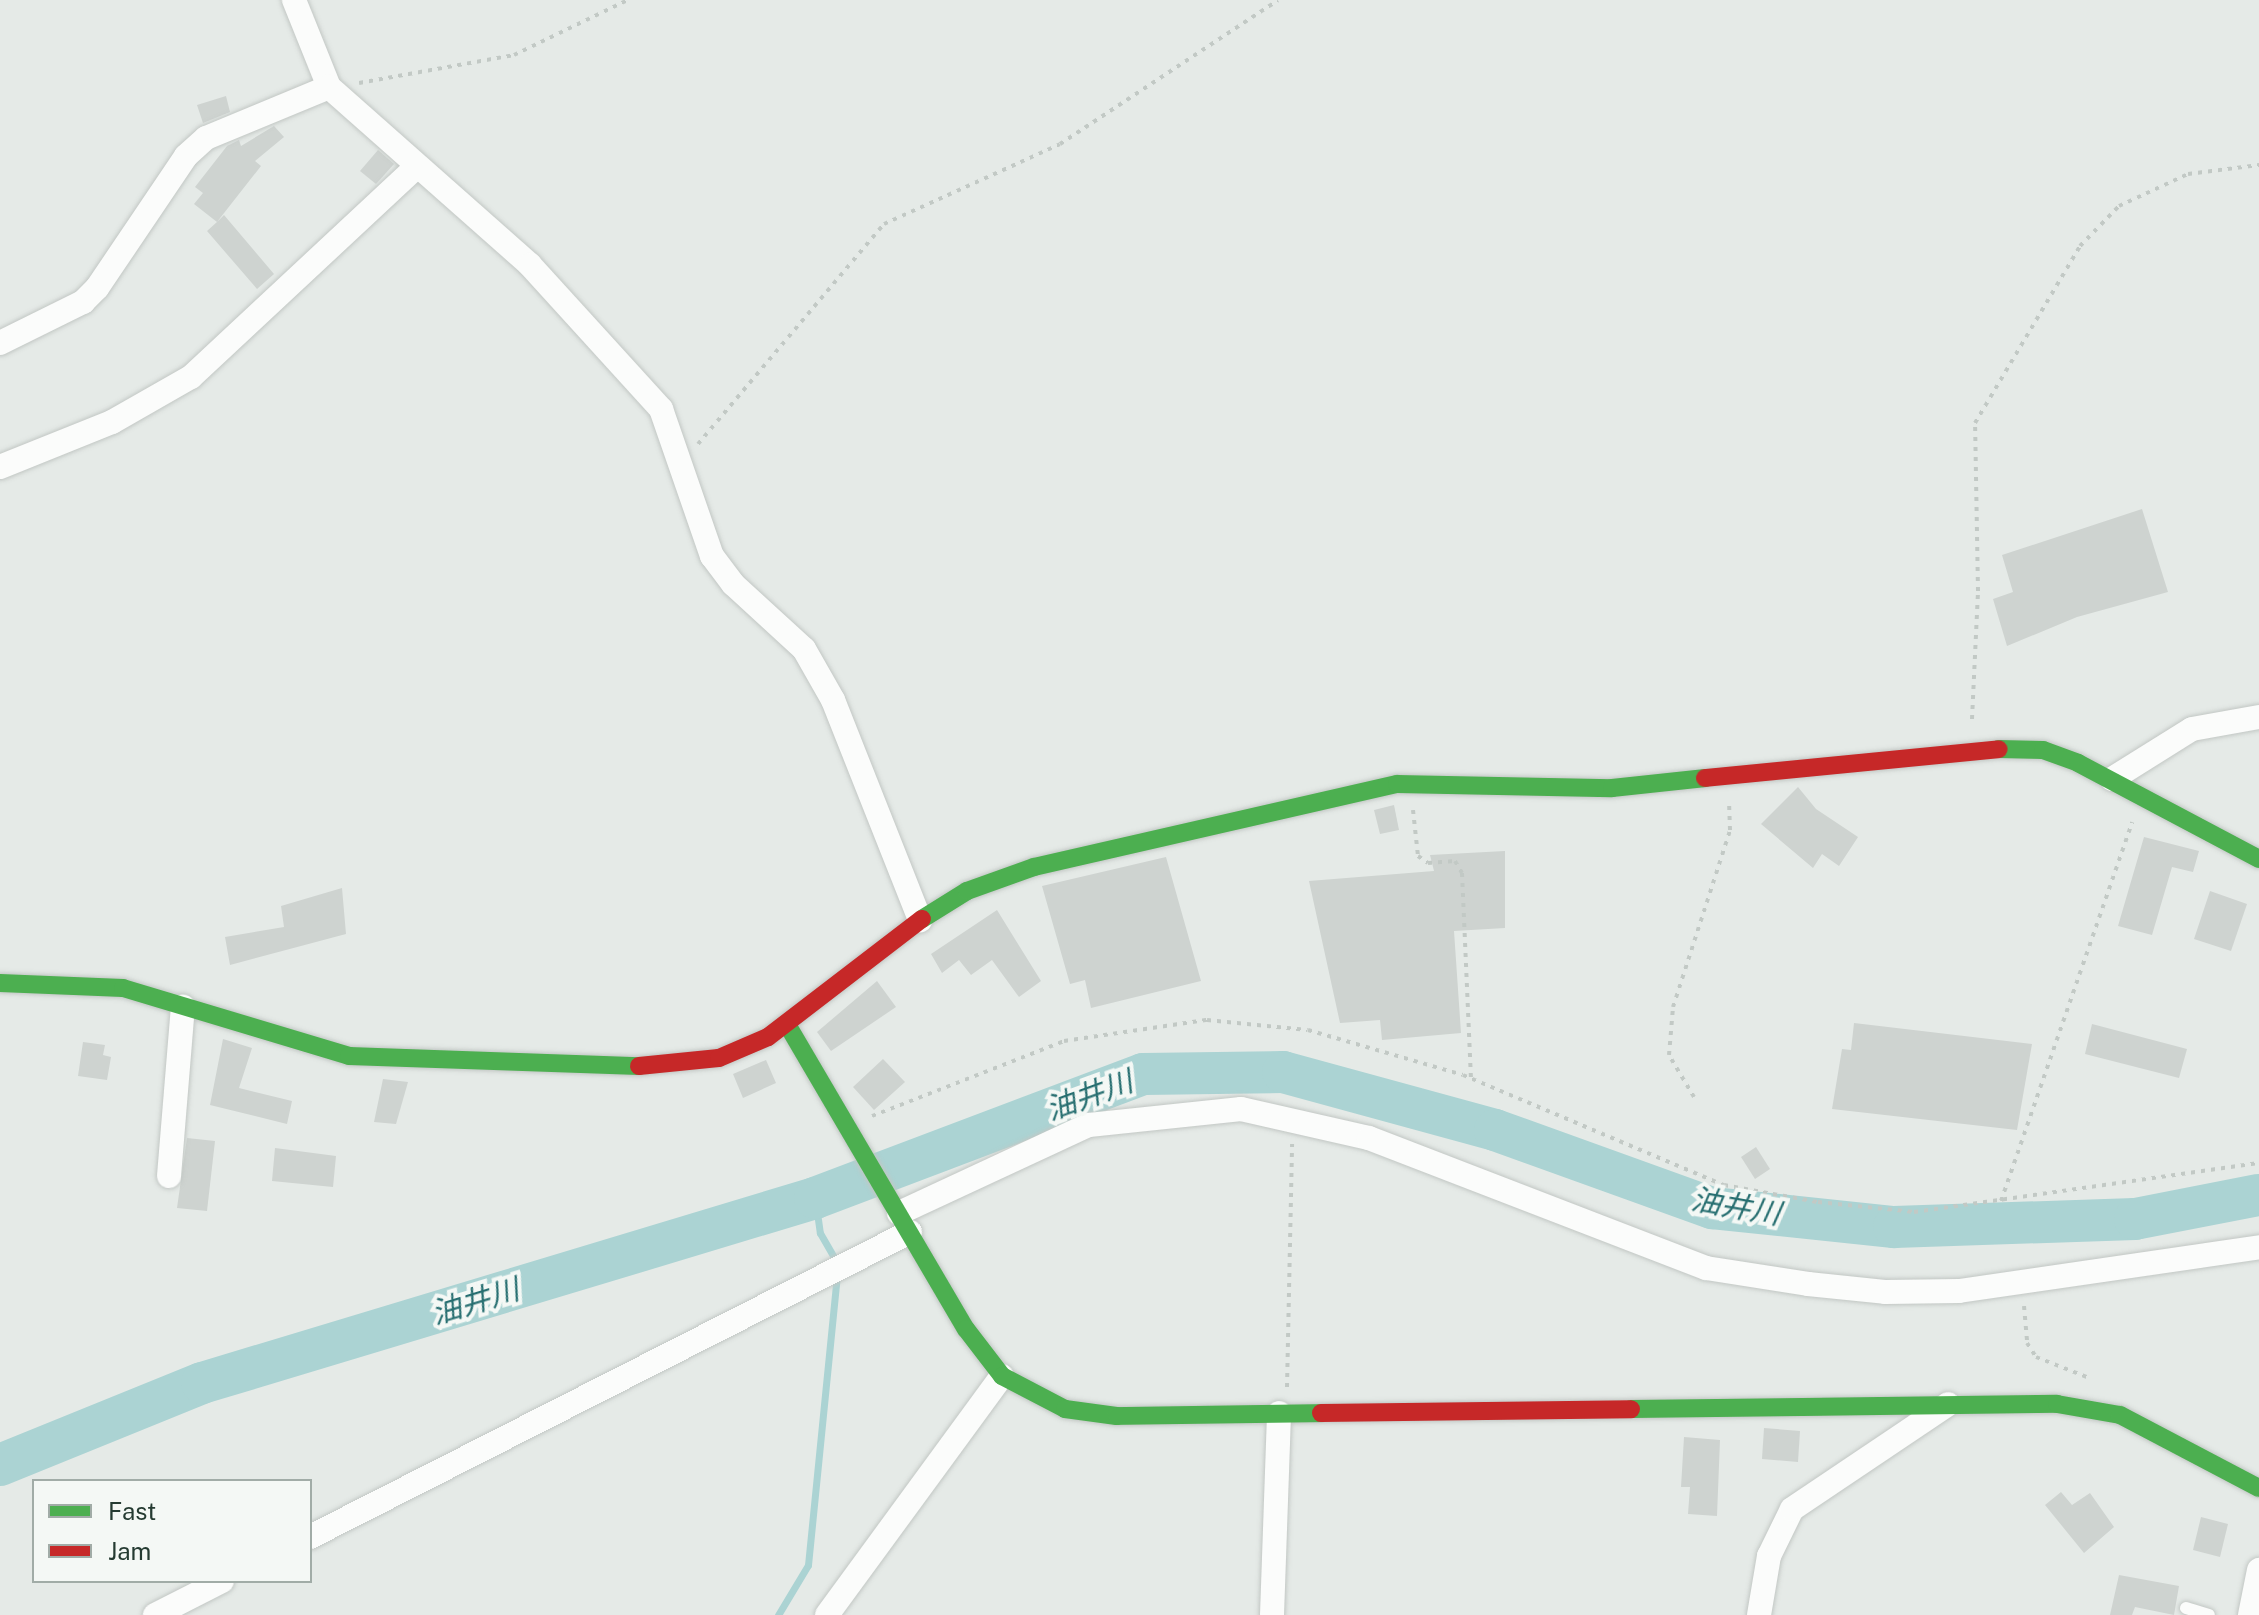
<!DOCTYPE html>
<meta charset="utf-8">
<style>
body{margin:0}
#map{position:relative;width:2259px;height:1615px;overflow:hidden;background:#e5eae7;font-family:"Public Sans","Noto Sans JP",sans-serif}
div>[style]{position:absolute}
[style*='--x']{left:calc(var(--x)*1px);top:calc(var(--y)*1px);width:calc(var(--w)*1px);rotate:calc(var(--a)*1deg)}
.stream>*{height:7px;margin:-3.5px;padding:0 3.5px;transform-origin:3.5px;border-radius:3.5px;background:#abd3d3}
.river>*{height:42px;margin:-21px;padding:0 21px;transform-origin:21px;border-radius:21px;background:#abd3d3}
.building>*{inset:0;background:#ced3d0}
.path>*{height:4px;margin-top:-2px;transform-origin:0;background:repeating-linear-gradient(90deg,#c2c9c5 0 4px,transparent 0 10px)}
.roads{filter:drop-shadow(0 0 2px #c2c7c4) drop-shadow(0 0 2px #c2c7c4)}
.lane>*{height:12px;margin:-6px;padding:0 6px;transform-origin:6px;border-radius:6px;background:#fbfcfb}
.street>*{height:24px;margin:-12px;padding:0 12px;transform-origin:12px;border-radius:12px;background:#fbfcfb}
.fast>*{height:18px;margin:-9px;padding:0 9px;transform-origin:9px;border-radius:9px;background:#4caf50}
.jam>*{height:18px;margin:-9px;padding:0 9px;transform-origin:9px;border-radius:9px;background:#c62828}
span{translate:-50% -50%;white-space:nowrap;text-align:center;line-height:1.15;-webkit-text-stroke:8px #f4f8f5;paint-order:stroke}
.water-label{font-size:30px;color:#266e70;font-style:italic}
.legend{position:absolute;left:32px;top:1479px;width:280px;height:104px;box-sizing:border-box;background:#f4f8f5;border:2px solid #a1aca7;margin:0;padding:10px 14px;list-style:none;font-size:24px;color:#253b32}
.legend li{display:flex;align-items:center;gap:16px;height:40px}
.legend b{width:40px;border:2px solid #a1aca7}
</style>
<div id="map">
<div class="stream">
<i style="--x:815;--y:1198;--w:35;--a:82"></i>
<i style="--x:820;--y:1233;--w:34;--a:60"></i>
<i style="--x:778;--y:1615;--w:58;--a:-59"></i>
<i style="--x:808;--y:1565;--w:291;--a:-84.3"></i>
</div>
<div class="river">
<i style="--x:0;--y:1465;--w:218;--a:-22.1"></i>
<i style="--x:202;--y:1383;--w:640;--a:-16.79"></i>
<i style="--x:815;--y:1198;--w:351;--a:-20.7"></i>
<i style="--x:1143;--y:1074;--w:140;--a:-0.8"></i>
<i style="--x:1283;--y:1072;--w:220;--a:15.3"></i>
<i style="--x:1495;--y:1130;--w:231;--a:19.8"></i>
<i style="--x:1712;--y:1208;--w:183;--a:6"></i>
<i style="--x:1894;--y:1227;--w:241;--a:-1.9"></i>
<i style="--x:2135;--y:1219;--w:126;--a:-11"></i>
</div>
<div class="building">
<i style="clip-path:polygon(226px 96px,230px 112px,203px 123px,197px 105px)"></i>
<i style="clip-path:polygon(274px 126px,284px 137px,255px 161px,261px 166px,217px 222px,224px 215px,274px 274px,257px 289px,207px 231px,217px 222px,194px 204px,203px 193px,195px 187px,227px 146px,239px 140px,241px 146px)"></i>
<i style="clip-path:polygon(378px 150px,394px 164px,376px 184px,360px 171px)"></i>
<i style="clip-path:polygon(2142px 509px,2168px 592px,2077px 617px,2007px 646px,1993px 599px,2013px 592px,2002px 555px)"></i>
<i style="clip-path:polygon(1798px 787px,1816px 809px,1858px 837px,1839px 866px,1822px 854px,1813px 868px,1761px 824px)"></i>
<i style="clip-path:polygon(1394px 805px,1399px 830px,1380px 834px,1374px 810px)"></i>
<i style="clip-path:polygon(2144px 837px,2199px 851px,2193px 872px,2172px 867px,2152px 935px,2118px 926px)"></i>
<i style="clip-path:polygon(1505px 851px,1505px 928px,1454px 931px,1461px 1033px,1382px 1040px,1380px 1020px,1340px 1023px,1309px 881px,1434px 871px,1430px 855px)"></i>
<i style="clip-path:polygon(1166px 857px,1201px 981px,1091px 1008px,1085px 980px,1070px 984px,1042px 886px)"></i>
<i style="clip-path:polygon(342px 888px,346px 934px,230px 965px,225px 937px,284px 927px,281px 906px)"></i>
<i style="clip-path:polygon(2210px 891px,2247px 904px,2231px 951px,2194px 939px)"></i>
<i style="clip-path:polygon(997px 910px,1041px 981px,1019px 997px,992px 960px,971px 975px,959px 960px,942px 973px,931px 954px)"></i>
<i style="clip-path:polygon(877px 981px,896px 1007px,831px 1051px,817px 1032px)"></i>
<i style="clip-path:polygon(1854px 1023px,2032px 1044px,2017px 1130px,1832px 1109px,1842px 1049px,1851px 1050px)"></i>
<i style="clip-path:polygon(2092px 1024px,2187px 1049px,2179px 1078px,2085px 1054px)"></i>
<i style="clip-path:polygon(223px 1039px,252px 1048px,239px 1088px,292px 1101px,287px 1124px,210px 1105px)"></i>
<i style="clip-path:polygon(83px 1042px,105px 1045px,103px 1055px,111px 1057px,107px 1080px,78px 1076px)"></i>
<i style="clip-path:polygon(883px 1059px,905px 1082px,874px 1110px,853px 1087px)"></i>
<i style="clip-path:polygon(766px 1060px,776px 1083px,743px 1098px,733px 1074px)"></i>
<i style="clip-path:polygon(383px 1079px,408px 1082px,396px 1124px,374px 1122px)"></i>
<i style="clip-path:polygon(187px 1138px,215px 1141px,207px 1211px,177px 1208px)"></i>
<i style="clip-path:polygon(1756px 1147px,1770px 1169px,1755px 1179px,1741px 1157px)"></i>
<i style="clip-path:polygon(275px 1148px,336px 1156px,333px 1187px,272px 1181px)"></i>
<i style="clip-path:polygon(1764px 1428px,1800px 1431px,1798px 1462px,1762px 1459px)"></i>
<i style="clip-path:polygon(1684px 1437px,1720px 1440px,1717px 1516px,1688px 1514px,1690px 1487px,1681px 1487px)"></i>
<i style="clip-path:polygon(2061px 1492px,2072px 1505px,2090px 1493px,2114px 1527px,2084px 1553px,2045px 1505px)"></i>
<i style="clip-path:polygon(2201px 1517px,2228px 1524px,2220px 1557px,2193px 1550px)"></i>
<i style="clip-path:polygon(2119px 1575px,2179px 1586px,2174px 1615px,2135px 1607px,2132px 1615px,2110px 1615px)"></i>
</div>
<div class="path">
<i style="--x:359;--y:83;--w:158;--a:-10.2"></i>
<i style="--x:514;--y:55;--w:127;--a:-25.8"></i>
<i style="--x:698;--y:444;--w:288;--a:-49.8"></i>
<i style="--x:884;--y:224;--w:193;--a:-24.4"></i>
<i style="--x:1060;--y:144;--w:261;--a:-33.4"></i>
<i style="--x:1972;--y:719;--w:128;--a:-87.3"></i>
<i style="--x:1978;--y:591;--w:168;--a:-91"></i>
<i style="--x:1975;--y:423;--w:206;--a:-59.3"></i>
<i style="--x:2080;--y:246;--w:56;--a:-45.7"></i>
<i style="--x:2119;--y:206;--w:76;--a:-24.9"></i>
<i style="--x:2188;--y:174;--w:72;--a:-7.2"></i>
<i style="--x:1413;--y:810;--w:46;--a:83.8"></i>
<i style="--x:1418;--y:856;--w:12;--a:35"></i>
<i style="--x:1428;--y:863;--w:27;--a:-4"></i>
<i style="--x:1455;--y:861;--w:14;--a:60"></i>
<i style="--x:1462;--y:873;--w:206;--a:87.5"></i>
<i style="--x:1694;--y:1097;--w:49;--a:-120.8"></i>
<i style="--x:1669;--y:1055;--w:48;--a:-85.2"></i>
<i style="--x:1673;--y:1007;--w:186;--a:-72.1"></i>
<i style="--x:1730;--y:830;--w:27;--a:-92"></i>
<i style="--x:872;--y:1116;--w:206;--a:-21.3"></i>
<i style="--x:1064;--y:1041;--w:145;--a:-8.4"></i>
<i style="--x:1207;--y:1020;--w:101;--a:5.7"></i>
<i style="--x:1308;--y:1030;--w:161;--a:16.2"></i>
<i style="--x:1463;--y:1075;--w:283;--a:22.9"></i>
<i style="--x:1724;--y:1185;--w:96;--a:10.3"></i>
<i style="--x:1818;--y:1202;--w:97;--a:5.9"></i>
<i style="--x:1914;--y:1212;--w:348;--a:-8.1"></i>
<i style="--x:2001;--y:1201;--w:401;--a:-70.9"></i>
<i style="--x:2024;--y:1306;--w:37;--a:85"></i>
<i style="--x:2027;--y:1343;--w:17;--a:57"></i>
<i style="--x:2036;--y:1357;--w:57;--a:21.6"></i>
<i style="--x:1287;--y:1387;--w:243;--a:-88.8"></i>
</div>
<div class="roads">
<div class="lane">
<i style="--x:2186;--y:1608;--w:24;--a:17"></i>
</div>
<div class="street">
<i style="--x:294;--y:0;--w:94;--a:68.1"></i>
<i style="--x:329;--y:87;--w:268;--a:41.5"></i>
<i style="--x:530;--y:265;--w:195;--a:47.7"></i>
<i style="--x:661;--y:409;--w:156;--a:70.9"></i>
<i style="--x:712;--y:556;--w:35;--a:53"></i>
<i style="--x:733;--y:584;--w:96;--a:42.5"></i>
<i style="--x:804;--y:649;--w:59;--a:60.4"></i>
<i style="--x:833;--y:700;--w:237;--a:68.4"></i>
<i style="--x:0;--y:343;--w:93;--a:-26.3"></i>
<i style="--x:83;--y:302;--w:20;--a:-45"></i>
<i style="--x:97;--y:288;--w:159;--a:-56"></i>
<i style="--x:186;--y:156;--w:27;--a:-42"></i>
<i style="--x:206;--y:138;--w:133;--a:-22.5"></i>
<i style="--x:0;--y:467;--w:121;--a:-21.9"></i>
<i style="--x:112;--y:422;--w:91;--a:-29.7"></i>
<i style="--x:191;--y:377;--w:309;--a:-43"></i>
<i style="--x:2112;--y:779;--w:94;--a:-32"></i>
<i style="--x:2192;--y:729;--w:68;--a:-10.2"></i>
<i style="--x:169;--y:1176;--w:170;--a:-85.3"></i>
<i style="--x:899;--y:1213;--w:209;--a:-24.9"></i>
<i style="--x:1089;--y:1125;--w:153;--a:-6"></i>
<i style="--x:1241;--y:1109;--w:131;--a:12.8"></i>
<i style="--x:1369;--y:1138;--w:361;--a:21.1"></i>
<i style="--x:1706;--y:1268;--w:103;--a:8.9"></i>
<i style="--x:1808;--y:1284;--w:77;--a:5.9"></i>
<i style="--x:1885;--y:1292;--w:74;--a:-0.8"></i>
<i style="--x:1959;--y:1291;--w:303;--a:-8.3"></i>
<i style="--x:310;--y:1537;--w:673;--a:-26.95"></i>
<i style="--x:155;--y:1615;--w:75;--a:-26.9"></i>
<i style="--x:827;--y:1615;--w:296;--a:-53.8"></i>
<i style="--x:1272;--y:1615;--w:202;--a:-88"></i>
<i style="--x:1759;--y:1615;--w:60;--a:-80.4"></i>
<i style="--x:1769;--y:1556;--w:52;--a:-63.9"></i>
<i style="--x:1792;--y:1509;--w:188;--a:-33.9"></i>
<i style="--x:2250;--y:1615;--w:46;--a:-78.7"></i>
</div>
<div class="fast">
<i style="--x:1999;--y:749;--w:44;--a:1.3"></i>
<i style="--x:2043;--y:750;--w:37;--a:20"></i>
<i style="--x:2078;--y:763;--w:205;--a:27.9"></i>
<i style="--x:922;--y:919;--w:53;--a:-31.9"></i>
<i style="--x:967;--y:891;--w:71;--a:-19.7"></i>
<i style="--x:1034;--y:867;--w:372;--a:-12.9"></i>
<i style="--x:1397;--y:784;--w:215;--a:1.1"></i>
<i style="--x:1612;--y:788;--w:94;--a:-6.1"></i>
<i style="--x:0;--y:983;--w:123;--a:2.3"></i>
<i style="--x:123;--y:988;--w:236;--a:16.7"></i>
<i style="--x:349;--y:1056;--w:290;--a:2"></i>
<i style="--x:788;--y:1026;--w:351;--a:59.6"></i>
<i style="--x:966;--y:1329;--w:59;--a:52.5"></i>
<i style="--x:1002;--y:1376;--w:71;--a:27.6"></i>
<i style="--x:1065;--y:1409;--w:52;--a:7.7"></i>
<i style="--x:1117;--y:1416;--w:204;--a:-0.8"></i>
<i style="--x:1631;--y:1409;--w:426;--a:-0.7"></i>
<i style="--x:2057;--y:1404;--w:64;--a:9.9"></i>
<i style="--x:2120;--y:1415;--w:157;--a:27.7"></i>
</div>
<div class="jam">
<i style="--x:1705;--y:778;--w:295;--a:-5.6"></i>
<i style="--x:639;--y:1066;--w:80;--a:-5.7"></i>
<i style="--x:719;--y:1058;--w:53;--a:-23.2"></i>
<i style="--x:768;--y:1037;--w:194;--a:-37.5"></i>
<i style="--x:1321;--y:1413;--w:310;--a:-0.7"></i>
</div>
</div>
<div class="water-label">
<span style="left:1089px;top:1095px;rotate:-20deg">油井川</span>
<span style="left:1736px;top:1206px;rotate:10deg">油井川</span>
<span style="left:475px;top:1301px;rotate:-17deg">油井川</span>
</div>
<ul class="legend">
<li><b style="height:10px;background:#4caf50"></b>Fast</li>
<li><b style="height:10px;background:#c62828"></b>Jam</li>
</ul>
</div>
